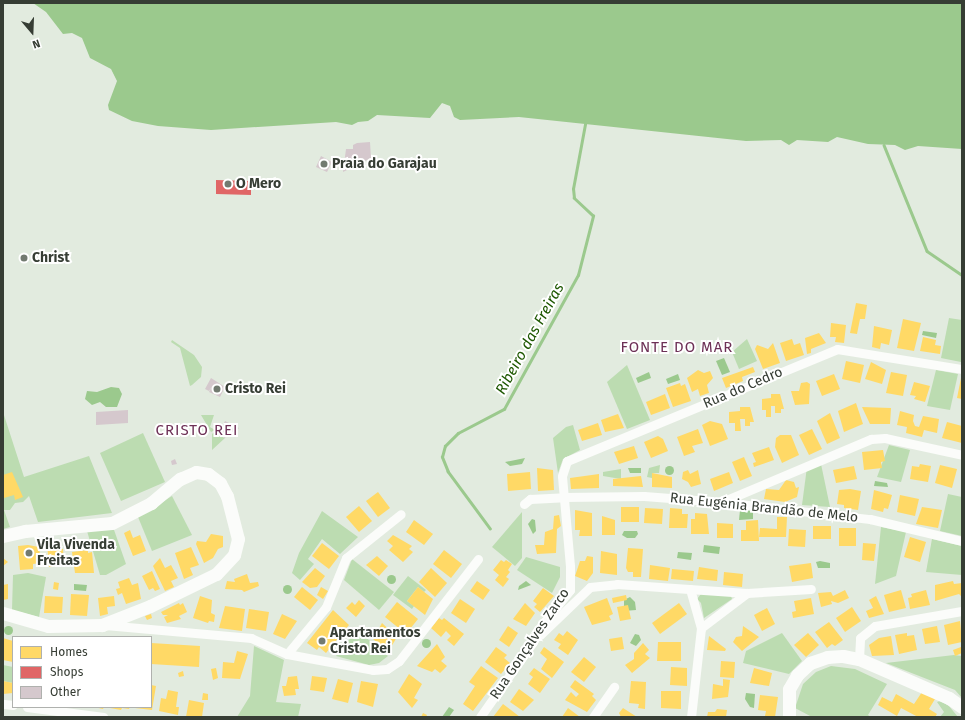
<!DOCTYPE html>
<meta charset="utf-8">
<style>
body{margin:0}
#map{position:relative;width:965px;height:720px;overflow:hidden;background:#e2ebdf;font-family:"Fira Sans",sans-serif}
div>[style]{position:absolute}
[style*='--x']{left:calc(var(--x)*1px);top:calc(var(--y)*1px);width:calc(var(--w)*1px);rotate:calc(var(--a)*1deg)}
.green>*{inset:0;background:#bcdcb1}
.water>*{inset:0;background:#9bc98d}
.round{border-radius:50%}
.homes>*{inset:0;background:#ffd966}
.shops>*{inset:0;background:#e06666}
.stream>*{height:2.5px;margin:-1.25px;padding:0 1.25px;transform-origin:1.25px;border-radius:1.25px;background:#9bc98d}
.building>*{inset:0;background:#d5c8cd}
.street>*{height:9px;margin:-4.5px;padding:0 4.5px;transform-origin:4.5px;border-radius:4.5px;background:#fbfcfa}
.secondary>*{height:13px;margin:-6.5px;padding:0 6.5px;transform-origin:6.5px;border-radius:6.5px;background:#fbfcfa}
.dots>*{width:11px;height:11px;translate:-50% -50%;box-sizing:border-box;border:2px solid #fff;border-radius:50%}
span{translate:-50% -50%;white-space:nowrap;text-align:center;line-height:1.15;-webkit-text-stroke:4px #fff;paint-order:stroke}
.poi-label{font-size:14px;color:#363d34;font-weight:700}
.left{translate:0 -50%;text-align:left}
.street-label{font-size:14px;color:#363d34}
.water-label{font-size:15px;color:#1d5700;font-style:italic}
.neighbourhood-label{font-size:15px;color:#6d3056;letter-spacing:1px}
.frame{position:absolute;inset:0;border:4px solid #363d34;pointer-events:none}
.legend{position:absolute;left:12px;top:636px;width:140px;height:72px;box-sizing:border-box;background:#fff;border:1px solid #afb1ae;margin:0;padding:5px 7px;list-style:none;font-size:12px;color:#363d34}
.legend li{display:flex;align-items:center;gap:8px;height:20px}
.legend b{width:20px;border:1px solid #afb1ae}
.north{position:absolute;left:12px;top:12px;width:40px;height:40px;-webkit-text-stroke:3px #fff;paint-order:stroke;rotate:161deg;font-size:11px;font-weight:700;line-height:16px;text-align:center;color:#363d34}
.north::after{content:'';display:block;margin:auto;width:14px;height:18px;background:#363d34;clip-path:polygon(50% 0,100% 100%,50% 72%,0 100%)}
</style>
<div id="map">
<div class="green">
<i style="clip-path:polygon(949px 318px,962px 320px,961px 362px,941px 358px)"></i>
<i style="clip-path:polygon(747px 339px,757px 361px,739px 369px,732px 352px)"></i>
<i style="clip-path:polygon(172px 340px,194px 355px,202px 367px,201px 377px,192px 385px,190px 386px,180px 348px,171px 342px)"></i>
<i style="clip-path:polygon(627px 365px,650px 420px,627px 429px,607px 382px)"></i>
<i style="clip-path:polygon(936px 370px,958px 374px,950px 410px,927px 406px)"></i>
<i style="clip-path:polygon(3px 412px,24px 477px,89px 456px,112px 513px,38px 522px,29px 496px,23px 502px,15px 503px,10px 510px,4px 510px,10px 527px,3px 529px)"></i>
<i style="clip-path:polygon(201px 415px,214px 415px,210px 427px,215px 430px,211px 432px)"></i>
<i style="clip-path:polygon(573px 425px,580px 450px,563px 459px,558px 473px,553px 438px,566px 427px)"></i>
<i style="clip-path:polygon(217px 430px,220px 431px,218px 435px,225px 438px,212px 450px,212px 434px)"></i>
<i style="clip-path:polygon(143px 433px,165px 482px,121px 501px,100px 453px)"></i>
<i style="clip-path:polygon(889px 445px,910px 450px,901px 482px,877px 477px)"></i>
<i style="clip-path:polygon(821px 464px,830px 507px,802px 505px,807px 467px)"></i>
<i style="clip-path:polygon(660px 465px,659px 473px,652px 473px,652px 478px,647px 477px,649px 468px)"></i>
<i style="clip-path:polygon(621px 469px,621px 479px,603px 476px,603px 472px)"></i>
<i style="clip-path:polygon(948px 494px,962px 497px,962px 536px,940px 531px)"></i>
<i style="clip-path:polygon(172px 496px,192px 535px,152px 551px,138px 517px)"></i>
<i style="clip-path:polygon(322px 511px,358px 537px,340px 554px,322px 539px,308px 559px,314px 564px,300px 580px,292px 573px,299px 553px)"></i>
<i style="clip-path:polygon(522px 512px,522px 558px,515px 566px,492px 547px)"></i>
<i style="clip-path:polygon(113px 527px,126px 564px,106px 575px,100px 575px,87px 531px)"></i>
<i style="clip-path:polygon(881px 527px,906px 532px,896px 576px,875px 584px)"></i>
<i style="clip-path:polygon(932px 539px,962px 546px,962px 575px,926px 572px)"></i>
<i style="clip-path:polygon(526px 557px,560px 567px,560px 577px,552px 593px,517px 570px)"></i>
<i style="clip-path:polygon(352px 559px,394px 592px,379px 610px,344px 580px)"></i>
<i style="clip-path:polygon(28px 573px,46px 577px,39px 617px,12px 610px,13px 575px)"></i>
<i style="clip-path:polygon(408px 576px,426px 590px,424px 592px,418px 587px,407px 601px,414px 606px,412px 609px,393px 595px)"></i>
<i style="clip-path:polygon(701px 594px,731px 596px,732px 599px,704px 618px,701px 603px,697px 599px)"></i>
<i style="clip-path:polygon(357px 630px,388px 656px,379px 663px,369px 665px,336px 656px)"></i>
<i style="clip-path:polygon(782px 633px,802px 661px,789px 674px,743px 663px,746px 651px)"></i>
<i style="clip-path:polygon(254px 646px,284px 660px,276px 702px,301px 704px,298px 717px,237px 717px,250px 696px)"></i>
<i style="clip-path:polygon(954px 655px,962px 656px,962px 698px,955px 690px,886px 663px)"></i>
<i style="clip-path:polygon(3px 665px,13px 667px,13px 683px,3px 681px)"></i>
<i style="clip-path:polygon(831px 666px,855px 669px,887px 684px,868px 715px,871px 717px,812px 717px,795px 708px,803px 684px,816px 672px)"></i>
<i style="clip-path:polygon(940px 701px,949px 706px,958px 717px,940px 717px,944px 712px,937px 702px)"></i>
</div>
<div class="water">
<i style="clip-path:polygon(33px 3px,962px 3px,962px 149px,918px 146px,905px 150px,895px 145px,868px 144px,837px 137px,828px 142px,797px 140px,789px 145px,781px 140px,746px 141px,519px 117px,460px 120px,454px 117px,450px 106px,442px 103px,430px 118px,377px 115px,368px 121px,358px 122px,352px 125px,336px 122px,211px 130px,158px 126px,132px 121px,109px 110px,108px 105px,117px 81px,111px 69px,90px 58px,82px 38px,72px 33px,63px 34px,46px 12px)"></i>
<i style="clip-path:polygon(923px 331px,937px 333px,936px 338px,922px 335px)"></i>
<i style="clip-path:polygon(724px 358px,730px 372px,722px 375px,716px 361px)"></i>
<i style="clip-path:polygon(649px 372px,651px 378px,638px 383px,636px 378px)"></i>
<i style="clip-path:polygon(678px 374px,680px 380px,668px 384px,666px 379px)"></i>
<i style="clip-path:polygon(111px 387px,119px 388px,122px 394px,117px 407px,106px 407px,100px 402px,92px 405px,85px 399px,87px 391px,97px 392px)"></i>
<i style="clip-path:polygon(525px 458px,522px 464px,510px 466px,505px 462px)"></i>
<i class="round" style="left:664.5px;top:465.5px;width:9px;height:9px"></i>
<i style="clip-path:polygon(628px 468px,641px 468px,641px 473px,630px 473px)"></i>
<i style="clip-path:polygon(875px 481px,887px 483px,888px 487px,874px 486px)"></i>
<i style="clip-path:polygon(740px 510px,753px 511px,753px 519px,739px 520px)"></i>
<i style="clip-path:polygon(532px 519px,535px 520px,536px 531px,533px 534px,528px 524px)"></i>
<i style="clip-path:polygon(624px 531px,637px 531px,638px 534px,635px 538px,627px 538px,622px 535px)"></i>
<i style="clip-path:polygon(704px 545px,720px 547px,719px 554px,703px 552px)"></i>
<i style="clip-path:polygon(678px 552px,692px 553px,691px 560px,677px 558px)"></i>
<i style="clip-path:polygon(820px 561px,830px 563px,830px 568px,818px 568px,816px 562px)"></i>
<i class="round" style="left:386.5px;top:574.5px;width:9px;height:9px"></i>
<i style="clip-path:polygon(526px 581px,531px 585px,518px 590px,519px 586px)"></i>
<i style="clip-path:polygon(74px 584px,87px 585px,86px 591px,74px 590px)"></i>
<i class="round" style="left:282.5px;top:584.5px;width:9px;height:9px"></i>
<i style="clip-path:polygon(630px 597px,635px 602px,636px 610px,624px 611px,624px 600px)"></i>
<i class="round" style="left:3.5px;top:625.5px;width:9px;height:9px"></i>
<i style="clip-path:polygon(635px 634px,639px 635px,641px 640px,636px 646px,630px 643px)"></i>
<i class="round" style="left:421.5px;top:638.5px;width:9px;height:9px"></i>
<i style="clip-path:polygon(746px 693px,755px 694px,754px 708px,750px 707px,745px 699px)"></i>
<i style="clip-path:polygon(449px 707px,454px 710px,449px 717px,442px 717px)"></i>
</div>
<div class="homes">
<i style="clip-path:polygon(856px 303px,867px 305px,865px 319px,860px 319px,857px 334px,850px 333px)"></i>
<i style="clip-path:polygon(903px 319px,921px 323px,914px 351px,897px 348px)"></i>
<i style="clip-path:polygon(831px 323px,846px 325px,844px 343px,835px 342px,836px 337px,830px 337px)"></i>
<i style="clip-path:polygon(874px 326px,892px 330px,889px 345px,881px 343px,880px 349px,872px 347px)"></i>
<i style="clip-path:polygon(819px 333px,826px 343px,811px 349px,811px 353px,807px 354px,805px 338px)"></i>
<i style="clip-path:polygon(923px 337px,936px 340px,935px 345px,941px 346px,940px 354px,920px 351px)"></i>
<i style="clip-path:polygon(792px 339px,794px 345px,800px 343px,804px 355px,786px 361px,780px 343px)"></i>
<i style="clip-path:polygon(773px 343px,780px 363px,763px 369px,755px 349px,757px 345px,768px 349px)"></i>
<i style="clip-path:polygon(846px 361px,864px 365px,860px 383px,842px 379px)"></i>
<i style="clip-path:polygon(871px 362px,886px 370px,882px 384px,865px 379px)"></i>
<i style="clip-path:polygon(753px 367px,755px 372px,742px 377px,743px 381px,726px 388px,722px 378px)"></i>
<i style="clip-path:polygon(698px 370px,704px 373px,710px 371px,713px 378px,707px 385px,709px 393px,700px 396px,698px 389px,692px 392px,687px 378px)"></i>
<i style="clip-path:polygon(891px 372px,907px 375px,903px 396px,886px 393px)"></i>
<i style="clip-path:polygon(834px 374px,840px 389px,822px 396px,816px 381px)"></i>
<i style="clip-path:polygon(961px 378px,962px 378px,962px 399px,957px 398px)"></i>
<i style="clip-path:polygon(807px 382px,810px 384px,809px 404px,795px 405px,791px 391px,799px 391px,801px 383px)"></i>
<i style="clip-path:polygon(914px 382px,930px 386px,925px 402px,914px 399px,916px 396px,910px 395px)"></i>
<i style="clip-path:polygon(680px 383px,681px 386px,685px 384px,691px 401px,673px 407px,666px 388px)"></i>
<i style="clip-path:polygon(665px 394px,670px 408px,651px 415px,646px 402px)"></i>
<i style="clip-path:polygon(771px 394px,780px 394px,784px 409px,781px 409px,781px 413px,775px 413px,775px 406px,771px 406px,771px 417px,766px 417px,766px 410px,762px 410px,762px 399px,771px 398px)"></i>
<i style="clip-path:polygon(856px 403px,863px 424px,844px 432px,838px 411px)"></i>
<i style="clip-path:polygon(740px 407px,750px 407px,754px 422px,750px 422px,750px 426px,745px 426px,745px 419px,740px 419px,741px 431px,735px 431px,735px 423px,729px 423px,729px 412px,740px 411px)"></i>
<i style="clip-path:polygon(862px 407px,891px 408px,890px 424px,870px 424px)"></i>
<i style="clip-path:polygon(900px 411px,914px 415px,913px 421px,915px 426px,919px 427px,923px 416px,939px 419px,937px 433px,924px 430px,922px 437px,906px 433px,907px 427px,897px 425px)"></i>
<i style="clip-path:polygon(830px 413px,840px 438px,827px 444px,817px 421px)"></i>
<i style="clip-path:polygon(618px 414px,624px 428px,605px 432px,601px 420px)"></i>
<i style="clip-path:polygon(710px 421px,722px 424px,728px 439px,710px 446px,702px 425px)"></i>
<i style="clip-path:polygon(947px 422px,962px 426px,962px 443px,942px 438px)"></i>
<i style="clip-path:polygon(598px 423px,602px 435px,582px 441px,578px 430px)"></i>
<i style="clip-path:polygon(698px 429px,703px 443px,692px 446px,695px 452px,684px 456px,677px 437px)"></i>
<i style="clip-path:polygon(812px 429px,822px 449px,809px 455px,799px 435px)"></i>
<i style="clip-path:polygon(780px 435px,791px 435px,799px 455px,782px 463px,775px 447px,776px 438px)"></i>
<i style="clip-path:polygon(658px 436px,663px 439px,668px 451px,651px 458px,644px 442px)"></i>
<i style="clip-path:polygon(634px 446px,638px 458px,619px 464px,614px 452px)"></i>
<i style="clip-path:polygon(769px 447px,774px 460px,754px 467px,753px 463px,756px 462px,752px 453px)"></i>
<i style="clip-path:polygon(883px 450px,885px 461px,881px 462px,882px 468px,864px 470px,862px 452px)"></i>
<i style="clip-path:polygon(744px 457px,752px 476px,740px 481px,732px 462px)"></i>
<i style="clip-path:polygon(920px 464px,931px 466px,928px 482px,910px 479px,912px 466px,919px 467px)"></i>
<i style="clip-path:polygon(940px 465px,957px 469px,952px 488px,935px 483px)"></i>
<i style="clip-path:polygon(854px 466px,857px 479px,836px 483px,833px 470px)"></i>
<i style="clip-path:polygon(537px 468px,553px 470px,554px 490px,538px 491px)"></i>
<i style="clip-path:polygon(688px 470px,690px 474px,698px 470px,701px 484px,691px 487px,688px 482px,682px 479px,683px 472px)"></i>
<i style="clip-path:polygon(12px 472px,23px 497px,15px 500px,14px 495px,4px 498px,3px 495px,3px 475px)"></i>
<i style="clip-path:polygon(530px 472px,531px 489px,508px 491px,507px 474px)"></i>
<i style="clip-path:polygon(729px 472px,733px 483px,714px 491px,710px 479px)"></i>
<i style="clip-path:polygon(652px 473px,672px 477px,672px 488px,652px 487px)"></i>
<i style="clip-path:polygon(599px 474px,599px 488px,571px 489px,570px 478px)"></i>
<i style="clip-path:polygon(641px 476px,643px 487px,613px 486px,613px 479px)"></i>
<i style="clip-path:polygon(786px 480px,794px 482px,796px 488px,799px 487px,797px 497px,785px 502px,764px 499px,766px 489px,779px 490px)"></i>
<i style="clip-path:polygon(850px 489px,861px 491px,858px 510px,844px 508px,844px 505px,837px 504px,839px 490px)"></i>
<i style="clip-path:polygon(874px 490px,892px 495px,888px 509px,884px 508px,883px 512px,871px 509px)"></i>
<i style="clip-path:polygon(378px 492px,390px 508px,378px 517px,366px 501px)"></i>
<i style="clip-path:polygon(900px 495px,919px 499px,915px 516px,897px 512px)"></i>
<i style="clip-path:polygon(359px 506px,372px 521px,359px 532px,346px 517px)"></i>
<i style="clip-path:polygon(621px 507px,639px 507px,639px 522px,621px 522px)"></i>
<i style="clip-path:polygon(922px 507px,942px 510px,938px 528px,916px 524px)"></i>
<i style="clip-path:polygon(645px 508px,663px 509px,662px 524px,644px 523px)"></i>
<i style="clip-path:polygon(670px 508px,682px 509px,682px 514px,688px 514px,687px 528px,669px 528px)"></i>
<i style="clip-path:polygon(575px 510px,592px 513px,592px 536px,579px 536px,580px 530px,575px 530px)"></i>
<i style="clip-path:polygon(695px 513px,707px 514px,709px 534px,691px 534px,691px 519px,695px 519px)"></i>
<i style="clip-path:polygon(559px 515px,561px 526px,557px 529px,556px 553px,537px 554px,535px 545px,544px 545px,545px 532px,553px 529px,554px 516px)"></i>
<i style="clip-path:polygon(602px 516px,615px 520px,615px 535px,602px 535px)"></i>
<i style="clip-path:polygon(777px 517px,787px 517px,786px 537px,759px 537px,760px 528px,777px 529px)"></i>
<i style="clip-path:polygon(414px 520px,433px 534px,424px 545px,406px 532px)"></i>
<i style="clip-path:polygon(758px 520px,759px 541px,741px 541px,741px 530px,746px 530px,746px 521px)"></i>
<i style="clip-path:polygon(717px 523px,733px 524px,733px 538px,717px 538px)"></i>
<i style="clip-path:polygon(813px 526px,831px 526px,831px 539px,813px 539px)"></i>
<i style="clip-path:polygon(839px 528px,856px 528px,856px 546px,839px 546px)"></i>
<i style="clip-path:polygon(789px 529px,806px 530px,805px 547px,788px 546px)"></i>
<i style="clip-path:polygon(130px 530px,133px 538px,140px 535px,146px 551px,133px 556px,124px 533px)"></i>
<i style="clip-path:polygon(211px 534px,223px 536px,223px 547px,218px 549px,213px 558px,204px 563px,196px 544px,197px 541px,206px 542px)"></i>
<i style="clip-path:polygon(393px 535px,412px 546px,409px 549px,413px 552px,403px 562px,389px 550px,393px 546px,387px 541px)"></i>
<i style="clip-path:polygon(910px 537px,926px 542px,920px 562px,904px 557px)"></i>
<i style="clip-path:polygon(47px 543px,53px 543px,53px 550px,63px 549px,64px 565px,49px 567px)"></i>
<i style="clip-path:polygon(322px 543px,339px 556px,329px 569px,312px 556px)"></i>
<i style="clip-path:polygon(863px 543px,876px 544px,874px 561px,862px 560px)"></i>
<i style="clip-path:polygon(28px 545px,39px 547px,41px 563px,33px 564px,33px 569px,20px 570px,18px 546px)"></i>
<i style="clip-path:polygon(191px 547px,199px 565px,190px 568px,193px 575px,184px 579px,175px 553px)"></i>
<i style="clip-path:polygon(628px 548px,643px 549px,641px 577px,633px 577px,633px 572px,628px 572px,626px 568px)"></i>
<i style="clip-path:polygon(88px 550px,88px 553px,92px 552px,94px 573px,75px 573px,72px 552px)"></i>
<i style="clip-path:polygon(444px 550px,462px 564px,451px 578px,433px 564px)"></i>
<i style="clip-path:polygon(601px 551px,617px 554px,617px 575px,600px 573px)"></i>
<i style="clip-path:polygon(377px 556px,388px 566px,379px 576px,366px 565px)"></i>
<i style="clip-path:polygon(587px 556px,593px 557px,593px 573px,587px 581px,575px 576px,580px 561px,585px 561px)"></i>
<i style="clip-path:polygon(3px 558px,8px 562px,3px 566px)"></i>
<i style="clip-path:polygon(160px 558px,165px 568px,171px 565px,178px 578px,171px 581px,174px 587px,165px 591px,153px 566px)"></i>
<i style="clip-path:polygon(501px 560px,504px 562px,506px 560px,512px 564px,508px 570px,510px 572px,506px 577px,509px 579px,503px 587px,495px 580px,499px 575px,493px 570px)"></i>
<i style="clip-path:polygon(811px 563px,813px 578px,792px 582px,789px 566px)"></i>
<i style="clip-path:polygon(650px 565px,670px 568px,668px 581px,649px 579px)"></i>
<i style="clip-path:polygon(699px 567px,718px 570px,717px 581px,697px 579px)"></i>
<i style="clip-path:polygon(315px 568px,325px 576px,317px 587px,310px 588px,302px 582px)"></i>
<i style="clip-path:polygon(431px 568px,447px 583px,435px 597px,419px 582px)"></i>
<i style="clip-path:polygon(672px 569px,694px 571px,693px 581px,671px 579px)"></i>
<i style="clip-path:polygon(152px 571px,160px 589px,155px 591px,153px 588px,149px 590px,142px 576px)"></i>
<i style="clip-path:polygon(724px 572px,743px 574px,742px 587px,723px 585px)"></i>
<i style="clip-path:polygon(247px 574px,250px 583px,258px 582px,259px 586px,244px 592px,242px 590px,225px 589px,227px 581px,235px 582px,234px 579px)"></i>
<i style="clip-path:polygon(129px 578px,132px 585px,138px 583px,141px 599px,126px 604px,122px 593px,118px 595px,116px 589px,120px 588px,118px 582px)"></i>
<i style="clip-path:polygon(477px 581px,490px 590px,483px 600px,470px 591px)"></i>
<i style="clip-path:polygon(953px 581px,954px 584px,962px 583px,962px 597px,959px 594px,935px 601px,935px 585px)"></i>
<i style="clip-path:polygon(54px 582px,59px 583px,58px 590px,53px 589px)"></i>
<i style="clip-path:polygon(8px 584px,8px 599px,3px 600px,3px 585px)"></i>
<i style="clip-path:polygon(302px 587px,318px 600px,310px 610px,294px 597px)"></i>
<i style="clip-path:polygon(321px 587px,328px 591px,323px 599px,317px 595px)"></i>
<i style="clip-path:polygon(418px 587px,433px 599px,425px 615px,407px 601px)"></i>
<i style="clip-path:polygon(543px 588px,554px 596px,540px 612px,534px 607px,537px 604px,533px 601px)"></i>
<i style="clip-path:polygon(845px 590px,849px 598px,838px 603px,831px 601px,832px 604px,821px 607px,818px 593px,831px 592px,833px 596px)"></i>
<i style="clip-path:polygon(901px 590px,906px 608px,889px 612px,884px 595px)"></i>
<i style="clip-path:polygon(926px 590px,930px 605px,910px 609px,908px 598px,912px 597px,911px 594px)"></i>
<i style="clip-path:polygon(71px 594px,89px 595px,87px 616px,70px 615px)"></i>
<i style="clip-path:polygon(626px 595px,627px 600px,613px 603px,612px 598px)"></i>
<i style="clip-path:polygon(45px 596px,63px 597px,62px 613px,44px 613px)"></i>
<i style="clip-path:polygon(114px 596px,115px 606px,107px 607px,108px 614px,100px 616px,98px 598px)"></i>
<i style="clip-path:polygon(200px 596px,212px 600px,211px 613px,215px 615px,214px 622px,209px 621px,208px 623px,193px 618px)"></i>
<i style="clip-path:polygon(876px 596px,884px 614px,869px 618px,866px 611px,873px 608px,869px 600px)"></i>
<i style="clip-path:polygon(607px 598px,613px 614px,609px 616px,611px 620px,592px 625px,584px 607px)"></i>
<i style="clip-path:polygon(811px 598px,814px 614px,793px 618px,792px 612px,796px 611px,794px 601px)"></i>
<i style="clip-path:polygon(460px 599px,475px 609px,466px 623px,451px 613px)"></i>
<i style="clip-path:polygon(359px 600px,365px 606px,356px 617px,346px 608px,352px 602px,355px 605px)"></i>
<i style="clip-path:polygon(397px 602px,418px 619px,406px 634px,385px 617px)"></i>
<i style="clip-path:polygon(179px 603px,180px 605px,183px 603px,187px 612px,179px 616px,181px 619px,167px 623px,164px 617px,168px 615px,163px 615px,161px 612px)"></i>
<i style="clip-path:polygon(525px 603px,535px 613px,526px 626px,513px 619px)"></i>
<i style="clip-path:polygon(679px 603px,687px 614px,660px 634px,652px 623px)"></i>
<i style="clip-path:polygon(628px 605px,631px 619px,620px 621px,617px 607px)"></i>
<i style="clip-path:polygon(225px 606px,245px 609px,242px 631px,219px 628px)"></i>
<i style="clip-path:polygon(852px 607px,861px 621px,845px 632px,836px 618px)"></i>
<i style="clip-path:polygon(767px 608px,775px 624px,762px 631px,754px 615px)"></i>
<i style="clip-path:polygon(249px 609px,269px 612px,266px 631px,246px 628px)"></i>
<i style="clip-path:polygon(333px 610px,349px 625px,326px 653px,319px 647px,317px 650px,307px 643px)"></i>
<i style="clip-path:polygon(151px 614px,152px 618px,147px 620px,145px 616px)"></i>
<i style="clip-path:polygon(282px 614px,297px 621px,285px 639px,273px 634px)"></i>
<i style="clip-path:polygon(439px 618px,442px 620px,444px 618px,464px 634px,454px 646px,447px 640px,451px 636px,446px 631px,441px 637px,431px 628px)"></i>
<i style="clip-path:polygon(960px 621px,962px 642px,948px 645px,944px 625px)"></i>
<i style="clip-path:polygon(829px 622px,843px 640px,835px 646px,832px 644px,827px 648px,815px 632px)"></i>
<i style="clip-path:polygon(382px 623px,397px 637px,388px 652px,373px 639px)"></i>
<i style="clip-path:polygon(508px 626px,518px 633px,509px 647px,499px 640px)"></i>
<i style="clip-path:polygon(743px 626px,759px 637px,742px 651px,733px 642px,736px 637px,742px 636px)"></i>
<i style="clip-path:polygon(937px 626px,940px 642px,925px 644px,922px 629px)"></i>
<i style="clip-path:polygon(567px 631px,578px 640px,568px 655px,558px 648px,561px 644px,554px 640px,559px 633px,563px 636px)"></i>
<i style="clip-path:polygon(808px 633px,819px 645px,806px 657px,794px 645px)"></i>
<i style="clip-path:polygon(907px 633px,907px 636px,914px 635px,917px 650px,899px 654px,895px 635px)"></i>
<i style="clip-path:polygon(709px 636px,726px 649px,725px 651px,707px 650px)"></i>
<i style="clip-path:polygon(891px 636px,894px 655px,872px 656px,869px 645px,879px 638px)"></i>
<i style="clip-path:polygon(622px 637px,624px 649px,611px 651px,609px 639px)"></i>
<i style="clip-path:polygon(3px 638px,13px 641px,13px 662px,3px 660px)"></i>
<i style="clip-path:polygon(658px 642px,681px 642px,681px 661px,657px 661px)"></i>
<i style="clip-path:polygon(151px 643px,200px 646px,199px 667px,151px 664px)"></i>
<i style="clip-path:polygon(643px 643px,649px 650px,645px 654px,650px 658px,632px 673px,625px 665px,634px 659px,634px 653px)"></i>
<i style="clip-path:polygon(437px 644px,445px 657px,441px 661px,447px 666px,440px 673px,435px 669px,432px 672px,417px 666px)"></i>
<i style="clip-path:polygon(496px 647px,507px 655px,504px 658px,510px 663px,501px 674px,485px 662px)"></i>
<i style="clip-path:polygon(544px 647px,564px 662px,552px 678px,541px 669px,547px 659px,540px 653px)"></i>
<i style="clip-path:polygon(961px 647px,962px 653px,955px 656px,953px 650px)"></i>
<i style="clip-path:polygon(237px 651px,248px 654px,240px 679px,222px 678px,223px 662px,234px 663px)"></i>
<i style="clip-path:polygon(584px 657px,596px 667px,584px 682px,571px 672px)"></i>
<i style="clip-path:polygon(721px 661px,735px 662px,734px 678px,720px 677px)"></i>
<i style="clip-path:polygon(481px 666px,498px 678px,473px 711px,463px 704px,475px 686px,469px 682px)"></i>
<i style="clip-path:polygon(671px 667px,687px 668px,687px 686px,670px 685px)"></i>
<i style="clip-path:polygon(216px 668px,218px 678px,213px 680px,211px 669px)"></i>
<i style="clip-path:polygon(534px 668px,550px 679px,540px 693px,528px 684px,533px 677px,529px 674px)"></i>
<i style="clip-path:polygon(754px 668px,772px 673px,769px 686px,750px 683px)"></i>
<i style="clip-path:polygon(183px 671px,184px 676px,179px 677px,178px 673px)"></i>
<i style="clip-path:polygon(409px 674px,422px 684px,414px 698px,418px 700px,412px 708px,398px 692px)"></i>
<i style="clip-path:polygon(297px 676px,299px 689px,295px 689px,296px 695px,284px 696px,282px 686px,286px 686px,288px 677px)"></i>
<i style="clip-path:polygon(312px 676px,327px 678px,324px 692px,310px 690px)"></i>
<i style="clip-path:polygon(338px 679px,353px 683px,348px 703px,332px 699px)"></i>
<i style="clip-path:polygon(723px 679px,730px 680px,728px 697px,712px 699px,713px 684px,723px 686px)"></i>
<i style="clip-path:polygon(575px 680px,594px 694px,592px 696px,596px 700px,587px 712px,565px 700px,571px 692px,576px 697px,579px 694px,570px 687px)"></i>
<i style="clip-path:polygon(3px 681px,13px 683px,13px 693px,3px 694px)"></i>
<i style="clip-path:polygon(361px 681px,378px 684px,373px 707px,357px 702px)"></i>
<i style="clip-path:polygon(631px 681px,646px 682px,645px 709px,638px 708px,639px 704px,629px 703px)"></i>
<i style="clip-path:polygon(151px 685px,156px 686px,152px 710px,135px 708px,151px 707px)"></i>
<i style="clip-path:polygon(519px 689px,534px 700px,523px 711px,510px 702px)"></i>
<i style="clip-path:polygon(168px 690px,178px 692px,176px 707px,179px 707px,178px 715px,159px 711px,161px 698px,166px 699px)"></i>
<i style="clip-path:polygon(661px 691px,681px 691px,681px 709px,661px 708px)"></i>
<i style="clip-path:polygon(922px 692px,935px 699px,929px 709px,937px 714px,935px 717px,918px 717px,901px 708px,897px 716px,878px 705px,882px 697px,892px 702px,896px 694px,914px 704px)"></i>
<i style="clip-path:polygon(203px 693px,208px 694px,208px 700px,202px 700px)"></i>
<i style="clip-path:polygon(760px 695px,778px 697px,775px 717px,765px 716px,766px 711px,758px 710px)"></i>
<i style="clip-path:polygon(189px 700px,204px 703px,202px 717px,186px 717px)"></i>
<i style="clip-path:polygon(503px 704px,520px 717px,493px 717px)"></i>
<i style="clip-path:polygon(94px 707px,104px 707px,103px 709px)"></i>
<i style="clip-path:polygon(130px 707px,129px 709px,122px 708px,121px 710px,110px 708px)"></i>
<i style="clip-path:polygon(568px 708px,580px 717px,562px 717px)"></i>
<i style="clip-path:polygon(623px 708px,637px 717px,621px 717px,619px 713px)"></i>
<i style="clip-path:polygon(717px 709px,727px 710px,726px 717px,707px 717px,708px 712px,715px 712px)"></i>
<i style="clip-path:polygon(423px 713px,427px 715px,426px 717px,421px 717px)"></i>
</div>
<div class="shops">
<i style="clip-path:polygon(216px 180px,251px 181px,251px 195px,216px 194px)"></i>
</div>
<div class="stream">
<i style="--x:884;--y:145;--w:114;--a:67.9"></i>
<i style="--x:927;--y:251;--w:42;--a:34.4"></i>
<i style="--x:490;--y:529;--w:71;--a:-126.4"></i>
<i style="--x:448;--y:472;--w:16;--a:-112"></i>
<i style="--x:442;--y:457;--w:11;--a:-75"></i>
<i style="--x:445;--y:446;--w:18;--a:-45"></i>
<i style="--x:458;--y:433;--w:52;--a:-27.6"></i>
<i style="--x:504;--y:409;--w:153;--a:-61.1"></i>
<i style="--x:578;--y:275;--w:61;--a:-75.7"></i>
<i style="--x:593;--y:216;--w:26;--a:-137"></i>
<i style="--x:574;--y:198;--w:9;--a:-96"></i>
<i style="--x:573;--y:189;--w:66;--a:-79.5"></i>
</div>
<div class="building">
<i style="clip-path:polygon(370px 142px,371px 158px,343px 172px,346px 149px,353px 149px,353px 145px,357px 143px)"></i>
<i style="clip-path:polygon(321px 156px,332px 162px,327px 172px,316px 167px)"></i>
<i style="clip-path:polygon(211px 378px,225px 387px,220px 397px,209px 392px,212px 386px,209px 391px,205px 389px)"></i>
<i style="clip-path:polygon(128px 410px,128px 423px,96px 425px,96px 412px)"></i>
<i style="clip-path:polygon(225px 421px,239px 428px,233px 434px,229px 431px,225px 438px,218px 435px)"></i>
<i style="clip-path:polygon(175px 459px,177px 464px,172px 465px,171px 461px)"></i>
</div>
<div class="street">
<i style="--x:724;--y:501;--w:160;--a:-22.9"></i>
<i style="--x:871;--y:439;--w:14;--a:-4"></i>
<i style="--x:885;--y:438;--w:79;--a:12.4"></i>
<i style="--x:524;--y:504;--w:8;--a:-40"></i>
<i style="--x:530;--y:499;--w:34;--a:-3"></i>
<i style="--x:564;--y:497;--w:80;--a:-0.7"></i>
<i style="--x:644;--y:496;--w:78;--a:4.4"></i>
<i style="--x:722;--y:502;--w:149;--a:6.6"></i>
<i style="--x:870;--y:519;--w:95;--a:13.4"></i>
<i style="--x:690;--y:589;--w:41;--a:74.2"></i>
<i style="--x:701;--y:628;--w:90;--a:96.4"></i>
<i style="--x:105;--y:625;--w:147;--a:5.1"></i>
<i style="--x:251;--y:638;--w:39;--a:24"></i>
<i style="--x:287;--y:654;--w:87;--a:10.5"></i>
<i style="--x:373;--y:670;--w:14;--a:-4"></i>
<i style="--x:387;--y:669;--w:14;--a:-34"></i>
<i style="--x:399;--y:661;--w:129;--a:-52.2"></i>
<i style="--x:701;--y:628;--w:58;--a:-37.3"></i>
<i style="--x:540;--y:635;--w:69;--a:-43.8"></i>
<i style="--x:590;--y:587;--w:27;--a:-6"></i>
<i style="--x:617;--y:584;--w:130;--a:4"></i>
<i style="--x:747;--y:593;--w:64;--a:-3.6"></i>
<i style="--x:287;--y:654;--w:61;--a:-50.3"></i>
<i style="--x:326;--y:607;--w:53;--a:-67.8"></i>
<i style="--x:346;--y:558;--w:70;--a:-38.7"></i>
<i style="--x:859;--y:659;--w:21;--a:-87"></i>
<i style="--x:860;--y:638;--w:19;--a:-39"></i>
<i style="--x:875;--y:626;--w:88;--a:-9.8"></i>
<i style="--x:4;--y:704;--w:9;--a:6"></i>
<i style="--x:27;--y:707;--w:77;--a:7.5"></i>
<i style="--x:480;--y:717;--w:92;--a:-54.8"></i>
<i style="--x:533;--y:642;--w:18;--a:-63"></i>
<i style="--x:541;--y:626;--w:46;--a:-51.1"></i>
<i style="--x:570;--y:590;--w:24;--a:-90"></i>
<i style="--x:570;--y:566;--w:90;--a:-95.1"></i>
<i style="--x:562;--y:476;--w:16;--a:-72"></i>
<i style="--x:567;--y:461;--w:292;--a:-22.5"></i>
<i style="--x:837;--y:349;--w:127;--a:9.1"></i>
<i style="--x:593;--y:717;--w:37;--a:-55"></i>
</div>
<div class="secondary">
<i style="--x:3;--y:536;--w:23;--a:-13"></i>
<i style="--x:25;--y:531;--w:87;--a:-5.3"></i>
<i style="--x:112;--y:523;--w:44;--a:-27.1"></i>
<i style="--x:151;--y:503;--w:38;--a:-40"></i>
<i style="--x:180;--y:479;--w:17;--a:-24"></i>
<i style="--x:196;--y:472;--w:12;--a:9"></i>
<i style="--x:208;--y:474;--w:15;--a:37"></i>
<i style="--x:220;--y:483;--w:15;--a:62"></i>
<i style="--x:227;--y:496;--w:44;--a:75.7"></i>
<i style="--x:238;--y:539;--w:16;--a:104"></i>
<i style="--x:234;--y:555;--w:26;--a:133"></i>
<i style="--x:216;--y:574;--w:73;--a:154.1"></i>
<i style="--x:150;--y:606;--w:52;--a:158.4"></i>
<i style="--x:102;--y:625;--w:54;--a:178.9"></i>
<i style="--x:48;--y:626;--w:47;--a:-163.9"></i>
<i style="--x:789;--y:717;--w:28;--a:-90"></i>
<i style="--x:789;--y:689;--w:16;--a:-60"></i>
<i style="--x:797;--y:675;--w:18;--a:-43"></i>
<i style="--x:810;--y:663;--w:18;--a:-19"></i>
<i style="--x:827;--y:657;--w:16;--a:-4"></i>
<i style="--x:843;--y:656;--w:16;--a:11"></i>
<i style="--x:859;--y:659;--w:98;--a:23.4"></i>
<i style="--x:949;--y:698;--w:16;--a:35"></i>
</div>
<div class="dots">
<i style="left:324px;top:164px;background:#727a70"></i>
<i style="left:228px;top:184px;background:#727a70"></i>
<i style="left:24px;top:258px;background:#727a70"></i>
<i style="left:217px;top:389px;background:#727a70"></i>
<i style="left:29px;top:553px;background:#727a70"></i>
<i style="left:322px;top:641px;background:#727a70"></i>
</div>
<div class="poi-label">
<span class="left" style="left:332px;top:164px">Praia do Garajau</span>
<span class="left" style="left:236px;top:184px">O Mero</span>
<span class="left" style="left:32px;top:258px">Christ</span>
<span class="left" style="left:225px;top:389px">Cristo Rei</span>
<span class="left" style="left:37px;top:553px">Vila Vivenda<br>Freitas</span>
<span class="left" style="left:330px;top:641px">Apartamentos<br>Cristo Rei</span>
</div>
<div class="street-label">
<span style="left:743px;top:388px;rotate:-23deg">Rua do Cedro</span>
<span style="left:764px;top:508px;rotate:6deg">Rua Eugénia Brandão de Melo</span>
<span style="left:530px;top:644px;rotate:-56deg">Rua Gonçalves Zarco</span>
</div>
<div class="water-label">
<span style="left:530px;top:339px;rotate:-61deg">Ribeiro das Freiras</span>
</div>
<div class="neighbourhood-label">
<span style="left:677px;top:348px">FONTE DO MAR</span>
<span style="left:197px;top:431px">CRISTO REI</span>
</div>
<div class="frame"></div>
<ul class="legend">
<li><b style="height:11px;background:#ffd966"></b>Homes</li>
<li><b style="height:11px;background:#e06666"></b>Shops</li>
<li><b style="height:11px;background:#d5c8cd"></b>Other</li>
</ul>
<div class="north">N</div>
</div>
